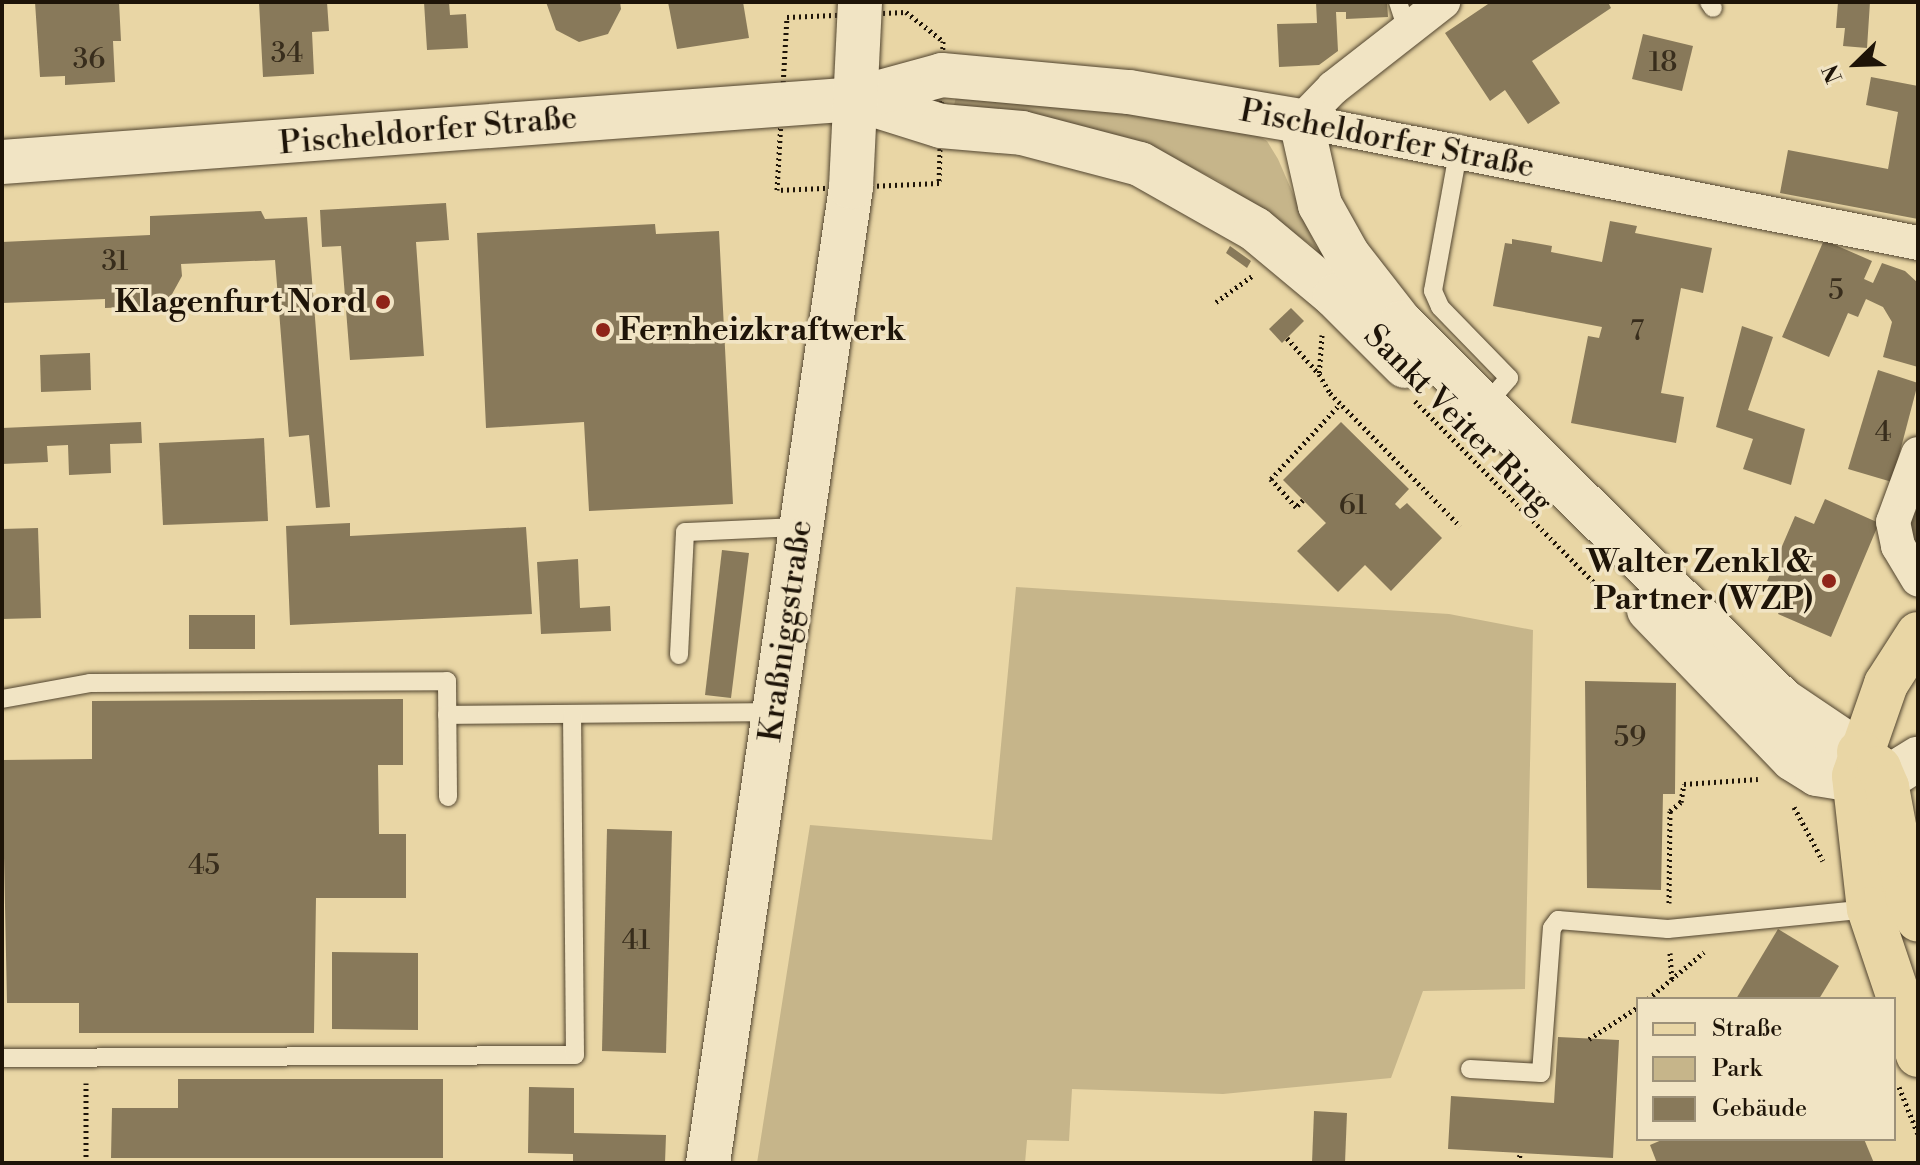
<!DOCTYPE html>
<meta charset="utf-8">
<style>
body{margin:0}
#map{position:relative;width:1920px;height:1165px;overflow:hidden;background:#e9d6a5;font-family:"Libre Bodoni",serif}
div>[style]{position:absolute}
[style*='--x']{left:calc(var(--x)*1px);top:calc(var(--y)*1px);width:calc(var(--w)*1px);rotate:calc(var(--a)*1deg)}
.green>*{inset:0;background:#c6b58a}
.building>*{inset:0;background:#88795a}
.path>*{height:5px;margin-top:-2.5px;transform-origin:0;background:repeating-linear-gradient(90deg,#1e1408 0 2px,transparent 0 6px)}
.roads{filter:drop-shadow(0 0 2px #51442f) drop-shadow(0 0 2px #51442f)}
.lane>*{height:18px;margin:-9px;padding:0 9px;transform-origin:9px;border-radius:9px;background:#f1e4c4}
.street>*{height:34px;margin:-17px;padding:0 17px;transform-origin:17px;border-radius:17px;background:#f1e4c4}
.secondary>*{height:44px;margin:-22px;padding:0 22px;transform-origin:22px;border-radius:22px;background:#f1e4c4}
.primary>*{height:44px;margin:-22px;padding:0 22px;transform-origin:22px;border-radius:22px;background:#e9d6a5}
.dots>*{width:22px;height:22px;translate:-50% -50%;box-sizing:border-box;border:4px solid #f1e4c4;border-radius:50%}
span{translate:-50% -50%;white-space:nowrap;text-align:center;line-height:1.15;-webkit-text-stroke:7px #f1e4c4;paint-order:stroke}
.number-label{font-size:28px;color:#382d1c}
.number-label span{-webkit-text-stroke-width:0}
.street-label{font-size:32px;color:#1e1408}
.poi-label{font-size:32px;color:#1e1408;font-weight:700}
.right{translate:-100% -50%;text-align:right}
.left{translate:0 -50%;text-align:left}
.frame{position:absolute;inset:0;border:4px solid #1e1408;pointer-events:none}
.legend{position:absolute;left:1636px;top:997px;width:260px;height:144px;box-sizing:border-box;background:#f1e4c4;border:2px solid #9d9179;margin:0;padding:10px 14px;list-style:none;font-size:24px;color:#1e1408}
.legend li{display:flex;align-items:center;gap:16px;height:40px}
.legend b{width:40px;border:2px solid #9d9179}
.north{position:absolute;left:1816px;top:24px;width:80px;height:80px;-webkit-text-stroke:6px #f1e4c4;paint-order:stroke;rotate:247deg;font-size:22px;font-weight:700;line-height:32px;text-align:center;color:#1e1408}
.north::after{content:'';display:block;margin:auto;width:28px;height:36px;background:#1e1408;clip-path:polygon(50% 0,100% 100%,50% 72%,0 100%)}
</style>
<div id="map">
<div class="green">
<i style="clip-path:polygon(956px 96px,1076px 105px,1248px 130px,1267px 141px,1278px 159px,1317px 249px,1219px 181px,1164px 154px,1071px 123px,954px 106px)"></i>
<i style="clip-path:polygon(1016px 587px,1449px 614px,1533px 630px,1525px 989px,1423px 991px,1391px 1078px,1223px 1094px,1072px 1089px,1069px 1141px,1027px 1140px,1025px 1163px,757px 1163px,810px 825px,992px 840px)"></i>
</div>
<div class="building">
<i style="clip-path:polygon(35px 2px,119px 2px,121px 41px,113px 41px,115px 82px,65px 85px,65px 76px,40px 77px)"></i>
<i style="clip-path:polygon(259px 2px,327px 2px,329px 31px,312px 32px,314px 74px,263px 77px)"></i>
<i style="clip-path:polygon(424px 2px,449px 2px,450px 15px,466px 14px,468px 48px,427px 50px)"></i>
<i style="clip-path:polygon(546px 2px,620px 2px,621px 9px,608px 34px,579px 42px,556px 30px)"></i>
<i style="clip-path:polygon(668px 2px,743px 2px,749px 38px,677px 49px)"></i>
<i style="clip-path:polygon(1316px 2px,1387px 2px,1388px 17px,1346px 19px,1346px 12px,1336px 12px,1338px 51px,1319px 65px,1279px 67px,1277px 24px,1317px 23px)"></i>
<i style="clip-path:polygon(1491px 2px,1608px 2px,1611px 8px,1532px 61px,1560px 103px,1528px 124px,1505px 90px,1490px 101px,1445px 33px)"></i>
<i style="clip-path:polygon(1838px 2px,1870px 2px,1867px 48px,1843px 46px,1845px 28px,1836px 28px)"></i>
<i style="clip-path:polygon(1643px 34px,1693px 46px,1682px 91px,1632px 79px)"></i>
<i style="clip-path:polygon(1871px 77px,1918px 86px,1918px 219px,1780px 193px,1788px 150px,1888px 169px,1898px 112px,1866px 105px)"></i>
<i style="clip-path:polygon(446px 203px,449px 240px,416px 242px,424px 356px,350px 360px,341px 246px,322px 247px,320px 210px)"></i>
<i style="clip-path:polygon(261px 211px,265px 219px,307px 217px,330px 507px,316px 508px,309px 435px,289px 437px,275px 260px,181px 264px,182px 276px,171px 296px,153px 306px,105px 308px,105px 299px,2px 303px,2px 242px,150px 235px,150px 216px)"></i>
<i style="clip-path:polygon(1610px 221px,1637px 226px,1635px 233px,1712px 248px,1703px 293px,1681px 288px,1661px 393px,1684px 397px,1676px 443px,1571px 423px,1588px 336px,1599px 338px,1602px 327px,1493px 306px,1505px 243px,1512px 244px,1512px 239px,1552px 246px,1551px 252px,1602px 262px)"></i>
<i style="clip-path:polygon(655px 224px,656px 234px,719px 231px,733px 504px,589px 511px,584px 422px,486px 428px,477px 233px)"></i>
<i style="clip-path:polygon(1824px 240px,1872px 261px,1864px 279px,1873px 283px,1882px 263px,1905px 271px,1918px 283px,1918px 367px,1883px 357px,1892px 322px,1883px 307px,1866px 299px,1858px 317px,1848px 313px,1829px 357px,1782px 337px)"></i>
<i style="clip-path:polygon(1230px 246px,1251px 261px,1247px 268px,1226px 253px)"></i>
<i style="clip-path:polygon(1291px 308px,1304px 321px,1282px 343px,1269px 329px)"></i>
<i style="clip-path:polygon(1742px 326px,1773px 337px,1748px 410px,1805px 429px,1791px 485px,1743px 469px,1753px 439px,1716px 427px)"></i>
<i style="clip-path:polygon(90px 353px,91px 390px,41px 392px,40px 355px)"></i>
<i style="clip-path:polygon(1878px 370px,1918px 383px,1892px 482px,1848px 469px)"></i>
<i style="clip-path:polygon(141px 422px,142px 443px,110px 444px,111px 473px,69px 475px,68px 445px,47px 446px,48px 462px,2px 464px,2px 428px)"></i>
<i style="clip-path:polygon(1341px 422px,1409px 489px,1395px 504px,1400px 509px,1407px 503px,1442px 538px,1391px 591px,1365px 565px,1338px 592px,1297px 551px,1326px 523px,1283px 480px)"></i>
<i style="clip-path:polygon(264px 438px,268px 521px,163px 525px,159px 443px)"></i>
<i style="clip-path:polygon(1825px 499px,1879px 523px,1831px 637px,1778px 614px,1788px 590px,1767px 581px,1795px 516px,1814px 524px)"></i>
<i style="clip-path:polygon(1918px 510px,1918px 546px,1902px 520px)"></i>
<i style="clip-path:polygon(350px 523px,350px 536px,526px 527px,532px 614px,290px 625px,286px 526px)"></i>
<i style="clip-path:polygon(38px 528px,41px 618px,2px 619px,2px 529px)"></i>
<i style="clip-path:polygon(722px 550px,749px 553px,731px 698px,705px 695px)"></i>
<i style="clip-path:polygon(578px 559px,580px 608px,610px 606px,611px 631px,541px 634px,537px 562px)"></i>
<i style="clip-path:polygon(189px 615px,255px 615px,255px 649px,189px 649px)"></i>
<i style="clip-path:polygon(1585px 681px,1676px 683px,1675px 794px,1663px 794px,1661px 890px,1587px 888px)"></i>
<i style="clip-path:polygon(403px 699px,403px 765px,378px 765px,379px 834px,406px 834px,406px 898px,316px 898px,314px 1033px,79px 1033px,79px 1003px,7px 1003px,2px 760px,92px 759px,92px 701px)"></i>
<i style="clip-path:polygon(607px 829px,672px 831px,666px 1053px,602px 1051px)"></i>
<i style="clip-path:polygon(1778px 929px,1839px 966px,1819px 999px,1736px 999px)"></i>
<i style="clip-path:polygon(332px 952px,418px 953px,418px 1030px,332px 1029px)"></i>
<i style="clip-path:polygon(1558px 1037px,1619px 1040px,1613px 1158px,1448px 1149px,1451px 1096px,1554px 1103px)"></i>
<i style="clip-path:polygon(178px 1079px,443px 1079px,443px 1158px,111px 1158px,112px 1108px,178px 1108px)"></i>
<i style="clip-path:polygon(529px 1087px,574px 1088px,574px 1133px,666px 1135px,665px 1163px,573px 1163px,573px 1154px,528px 1153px)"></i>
<i style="clip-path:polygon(1314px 1111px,1347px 1113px,1345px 1163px,1312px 1163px)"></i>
<i style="clip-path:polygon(1664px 1139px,1864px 1139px,1874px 1163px,1657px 1163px,1650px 1145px)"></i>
</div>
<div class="path">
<i style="--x:906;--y:12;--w:47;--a:38.1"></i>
<i style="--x:943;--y:41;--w:142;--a:91.6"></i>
<i style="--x:939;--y:183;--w:162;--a:177.5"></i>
<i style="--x:777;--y:190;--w:173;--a:-86.7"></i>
<i style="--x:787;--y:17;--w:119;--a:-2.4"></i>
<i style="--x:1216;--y:302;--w:44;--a:-35.8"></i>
<i style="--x:1322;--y:335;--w:39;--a:94"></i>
<i style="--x:1319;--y:374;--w:22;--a:60"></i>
<i style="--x:1330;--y:393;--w:186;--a:45.7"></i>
<i style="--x:1287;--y:338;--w:47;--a:48.5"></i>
<i style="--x:1415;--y:401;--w:282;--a:45.4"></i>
<i style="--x:1303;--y:500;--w:10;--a:135"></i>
<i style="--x:1296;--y:507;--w:38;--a:-132"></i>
<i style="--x:1271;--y:479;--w:102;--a:-47.4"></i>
<i style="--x:1794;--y:807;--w:61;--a:61.8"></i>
<i style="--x:1669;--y:903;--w:92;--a:-89.4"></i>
<i style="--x:1670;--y:811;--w:14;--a:-39"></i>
<i style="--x:1681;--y:802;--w:18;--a:-81"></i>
<i style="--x:1684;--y:784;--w:74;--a:-3.9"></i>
<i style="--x:1670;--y:953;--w:27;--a:86"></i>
<i style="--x:1648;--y:999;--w:73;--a:-40"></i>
<i style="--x:1589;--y:1039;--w:59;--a:-33.1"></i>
<i style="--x:86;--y:1083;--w:80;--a:90"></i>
<i style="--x:1899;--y:1087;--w:51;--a:68"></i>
<i style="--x:1519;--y:1163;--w:10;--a:-84"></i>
</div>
<div class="roads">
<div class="lane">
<i style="--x:1398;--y:2;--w:26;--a:72"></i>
<i style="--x:1709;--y:2;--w:7;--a:56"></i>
<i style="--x:1458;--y:153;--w:140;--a:100.3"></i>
<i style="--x:1433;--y:291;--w:17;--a:66"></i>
<i style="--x:1440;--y:307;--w:99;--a:45.8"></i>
<i style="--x:1509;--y:378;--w:37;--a:131"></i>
<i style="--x:679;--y:655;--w:123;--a:-87.2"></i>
<i style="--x:685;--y:532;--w:115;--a:-2.5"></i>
<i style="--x:2;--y:699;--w:89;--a:-10.3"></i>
<i style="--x:90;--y:683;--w:357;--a:-0.3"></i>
<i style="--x:447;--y:681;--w:116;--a:89.5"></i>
<i style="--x:447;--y:715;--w:328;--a:-0.5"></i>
<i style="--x:2;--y:1058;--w:573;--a:-0.3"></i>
<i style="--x:575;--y:1055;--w:341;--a:-90.5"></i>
<i style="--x:1470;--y:1069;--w:71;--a:3.2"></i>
<i style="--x:1541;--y:1073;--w:145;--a:-85.7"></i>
<i style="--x:1552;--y:928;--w:10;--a:-53"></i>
<i style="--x:1558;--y:920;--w:110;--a:4.7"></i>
<i style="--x:1668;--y:929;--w:202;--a:-5.7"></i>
</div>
<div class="street">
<i style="--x:1301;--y:121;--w:629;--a:11.18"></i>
<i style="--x:1301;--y:121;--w:46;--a:-45.9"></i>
<i style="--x:1333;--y:88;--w:140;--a:-38"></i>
<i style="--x:1918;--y:454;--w:72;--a:110.2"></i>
<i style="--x:1893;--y:522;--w:25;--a:78"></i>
<i style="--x:1898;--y:546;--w:39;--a:59"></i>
</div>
<div class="secondary">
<i style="--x:855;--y:99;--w:90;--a:17.4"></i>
<i style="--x:941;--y:126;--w:81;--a:4.9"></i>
<i style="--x:1022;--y:133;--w:122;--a:14.7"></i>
<i style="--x:1140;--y:164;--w:132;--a:29.5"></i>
<i style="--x:1255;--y:229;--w:104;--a:39.9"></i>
<i style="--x:1335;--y:296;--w:99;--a:45"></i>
<i style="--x:2;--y:162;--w:855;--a:-4.22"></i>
<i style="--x:855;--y:99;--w:90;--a:-15.4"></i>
<i style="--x:942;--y:75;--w:188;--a:5.2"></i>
<i style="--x:1129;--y:92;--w:174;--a:9.6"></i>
<i style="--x:1301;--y:121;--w:86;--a:77.3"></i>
<i style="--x:1320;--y:205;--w:57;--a:60.8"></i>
<i style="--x:1348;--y:255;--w:86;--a:52.1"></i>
<i style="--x:1401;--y:323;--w:536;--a:44.7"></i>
<i style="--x:1782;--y:700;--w:93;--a:34"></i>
<i style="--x:1649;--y:610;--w:207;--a:46"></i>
<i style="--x:1793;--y:759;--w:28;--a:32"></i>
<i style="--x:1817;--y:774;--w:50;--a:9.3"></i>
<i style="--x:1866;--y:782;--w:18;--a:-6"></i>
<i style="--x:1884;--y:780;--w:40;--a:-32"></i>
<i style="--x:708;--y:1163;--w:986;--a:-81.66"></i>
<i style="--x:851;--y:187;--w:185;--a:-87.2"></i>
</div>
<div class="primary">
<i style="--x:1918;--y:634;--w:59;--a:122.6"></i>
<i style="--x:1886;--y:684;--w:97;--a:109.2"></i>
<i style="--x:1854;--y:776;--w:134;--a:83.6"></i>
<i style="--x:1869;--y:909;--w:154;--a:71.4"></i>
<i style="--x:1859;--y:752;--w:26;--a:39"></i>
<i style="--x:1879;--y:768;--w:21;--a:67"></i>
<i style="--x:1887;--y:787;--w:111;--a:79.6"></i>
<i style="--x:1907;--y:896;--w:26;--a:65"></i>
</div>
</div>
<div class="dots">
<i style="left:383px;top:302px;background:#8f2418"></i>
<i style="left:603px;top:330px;background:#8f2418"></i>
<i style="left:1829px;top:581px;background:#8f2418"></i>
</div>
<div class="number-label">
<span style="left:287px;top:54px">34</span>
<span style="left:89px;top:60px">36</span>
<span style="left:1663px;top:63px">18</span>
<span style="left:115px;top:262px">31</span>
<span style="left:1836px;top:291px">5</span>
<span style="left:1637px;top:332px">7</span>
<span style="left:1883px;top:433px">4</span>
<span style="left:1353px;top:506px">61</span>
<span style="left:1630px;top:738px">59</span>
<span style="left:204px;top:866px">45</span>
<span style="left:636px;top:941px">41</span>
</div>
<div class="street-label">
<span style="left:428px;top:131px;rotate:-5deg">Pischeldorfer Straße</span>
<span style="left:1387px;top:139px;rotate:11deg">Pischeldorfer Straße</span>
<span style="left:1458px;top:419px;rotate:45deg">Sankt Veiter Ring</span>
<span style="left:786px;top:631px;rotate:-82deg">Kraßniggstraße</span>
</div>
<div class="poi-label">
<span class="right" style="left:367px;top:302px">Klagenfurt Nord</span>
<span class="left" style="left:619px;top:330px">Fernheizkraftwerk</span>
<span class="right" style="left:1813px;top:581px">Walter Zenkl &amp;<br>Partner (WZP)</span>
</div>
<div class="frame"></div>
<ul class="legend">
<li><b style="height:10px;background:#e9d6a5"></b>Straße</li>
<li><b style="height:22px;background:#c6b58a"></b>Park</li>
<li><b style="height:22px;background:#88795a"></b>Gebäude</li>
</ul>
<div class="north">N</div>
</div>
